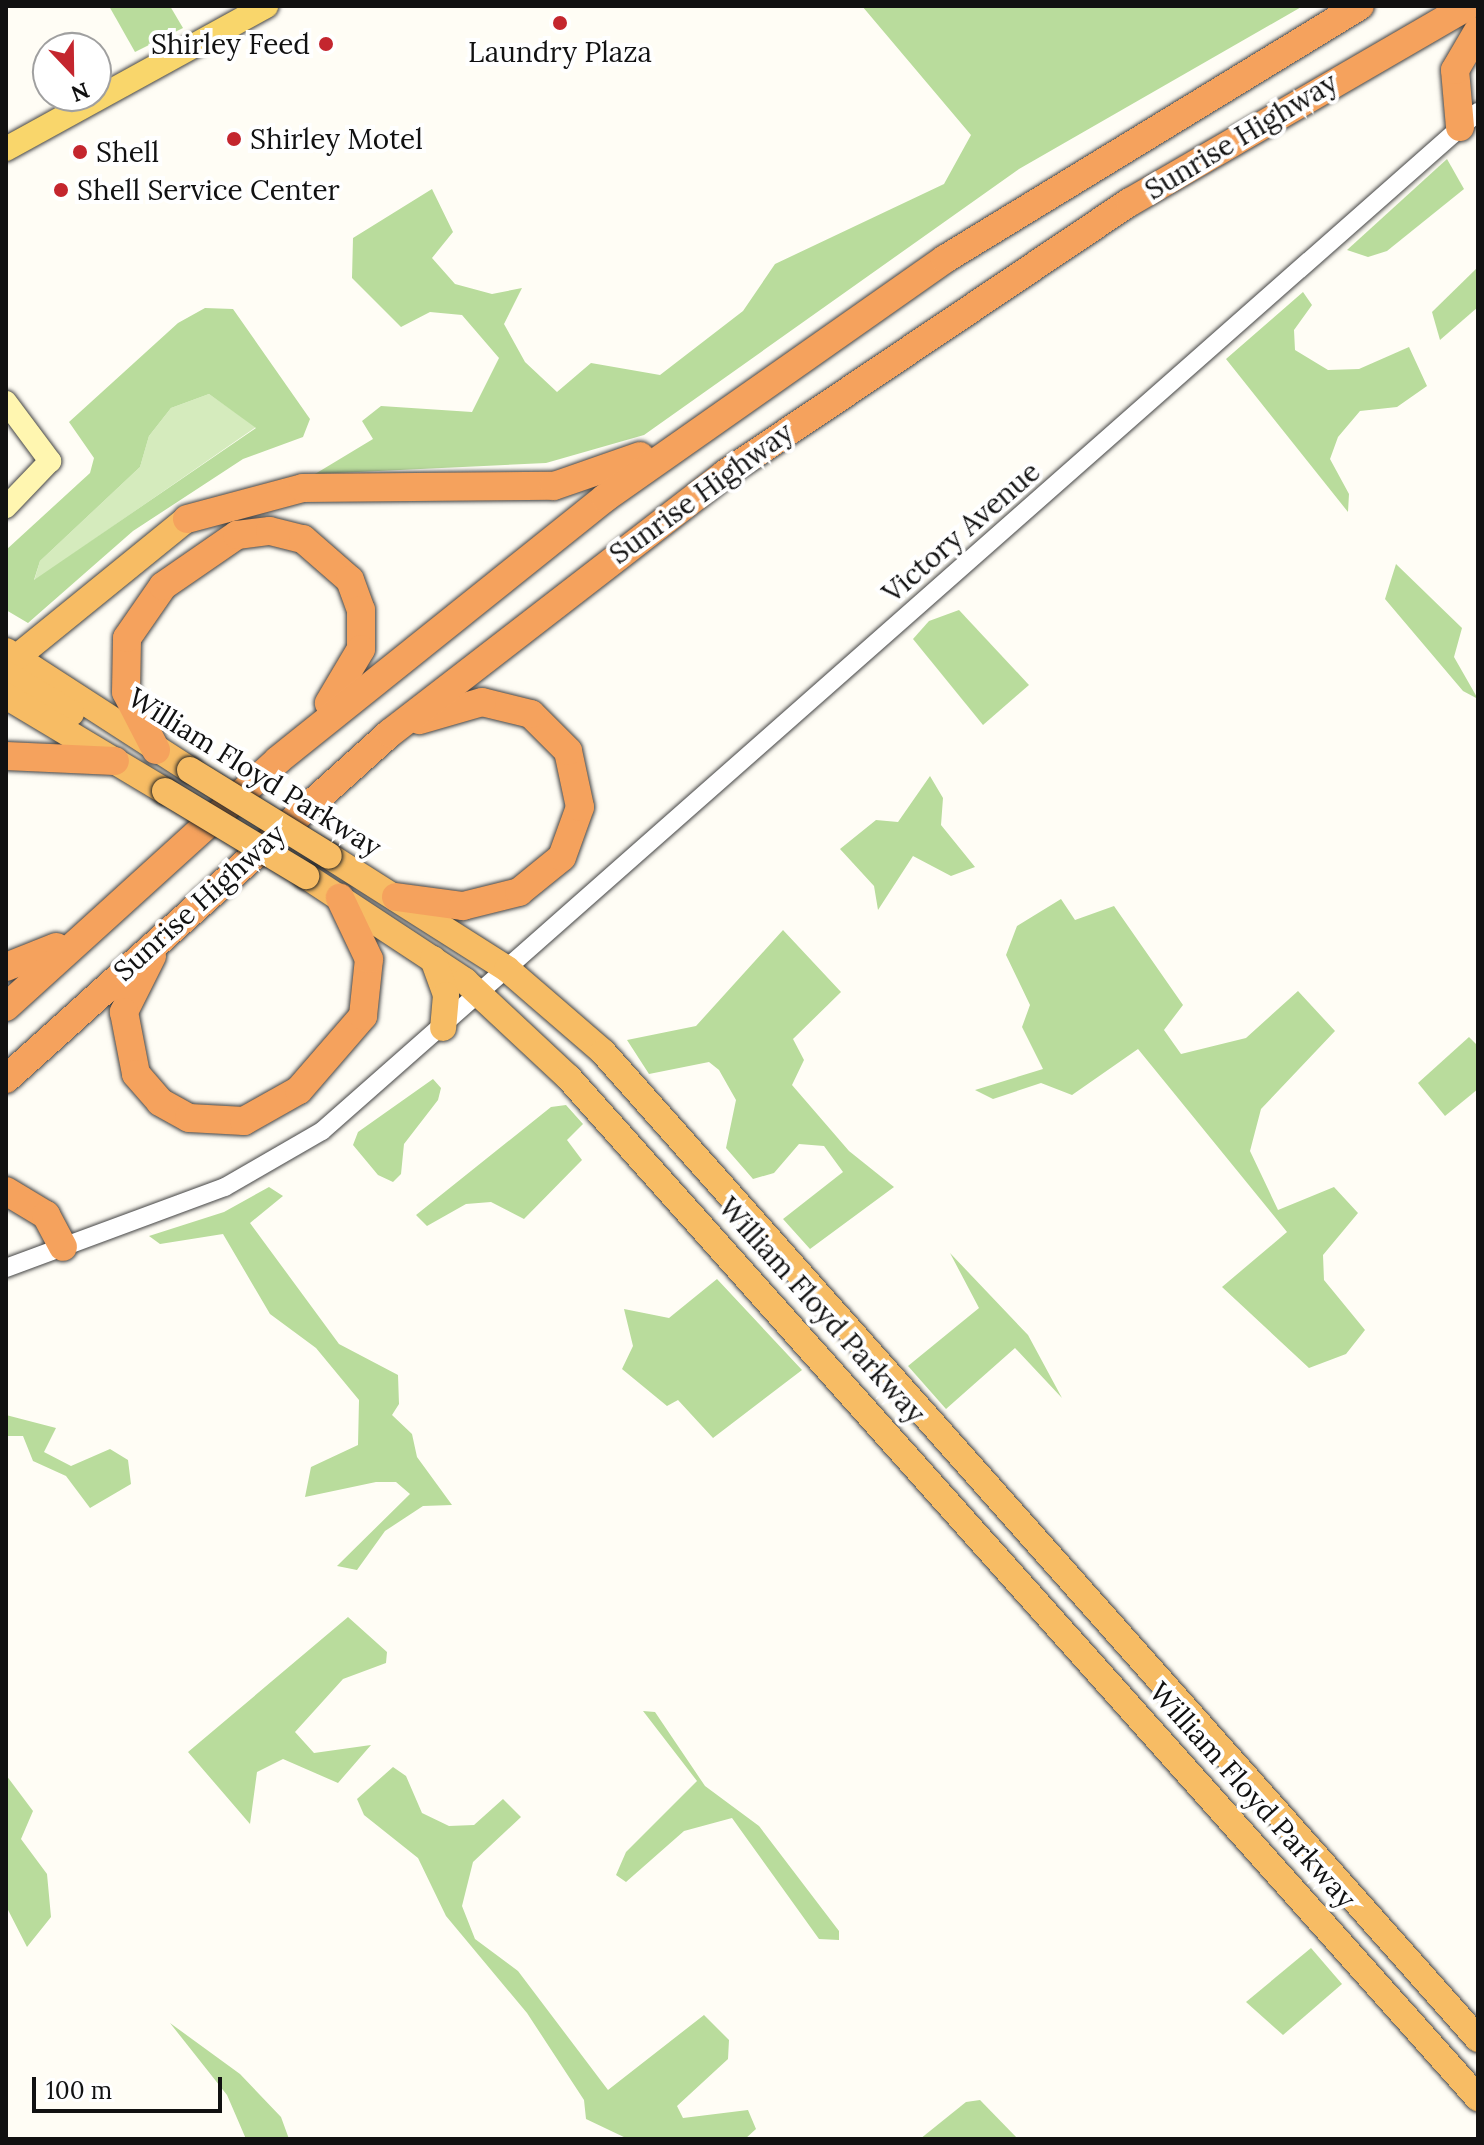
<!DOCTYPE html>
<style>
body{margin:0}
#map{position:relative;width:1484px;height:2145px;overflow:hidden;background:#fffdf5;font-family:Lora,serif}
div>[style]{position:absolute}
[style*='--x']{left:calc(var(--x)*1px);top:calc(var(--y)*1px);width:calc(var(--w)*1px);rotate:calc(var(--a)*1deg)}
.green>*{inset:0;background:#d5ebbd}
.forest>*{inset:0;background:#b9dc9c}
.roads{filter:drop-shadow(0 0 2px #444) drop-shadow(0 0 2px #444)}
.tertiary>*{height:18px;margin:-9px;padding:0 9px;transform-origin:9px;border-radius:9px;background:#fff}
.secondary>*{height:22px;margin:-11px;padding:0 11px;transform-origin:11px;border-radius:11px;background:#fff6b0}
.primary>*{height:24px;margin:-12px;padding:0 12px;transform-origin:12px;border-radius:12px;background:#f9d66b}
.trunk>*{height:26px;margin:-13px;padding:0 13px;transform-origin:13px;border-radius:13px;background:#f7bc64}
.motorway>*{height:28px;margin:-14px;padding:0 14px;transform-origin:14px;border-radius:14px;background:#f5a25d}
.bridges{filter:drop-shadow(0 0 2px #222) drop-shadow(0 0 2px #222)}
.trunk-bridge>*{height:26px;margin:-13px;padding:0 13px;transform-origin:13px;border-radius:13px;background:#f7bc64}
.dots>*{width:22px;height:22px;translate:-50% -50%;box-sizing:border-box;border:4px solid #fff;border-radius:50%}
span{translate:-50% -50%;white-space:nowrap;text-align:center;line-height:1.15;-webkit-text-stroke:8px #fff;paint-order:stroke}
.poi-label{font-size:28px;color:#111}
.right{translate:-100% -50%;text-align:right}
.left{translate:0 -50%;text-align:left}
.street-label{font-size:28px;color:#111}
.frame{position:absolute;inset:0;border:8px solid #111;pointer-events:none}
.north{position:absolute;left:32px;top:32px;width:80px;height:80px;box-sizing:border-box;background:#fff;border:2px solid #a0a0a0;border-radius:50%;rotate:158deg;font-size:22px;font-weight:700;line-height:32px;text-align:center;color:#111}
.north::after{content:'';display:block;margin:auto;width:28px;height:36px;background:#c4262e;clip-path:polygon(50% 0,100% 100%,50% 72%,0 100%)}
.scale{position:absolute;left:32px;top:2077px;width:190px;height:36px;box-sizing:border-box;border:4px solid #111;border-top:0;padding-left:10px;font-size:24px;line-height:28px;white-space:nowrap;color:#111;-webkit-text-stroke:6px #fff;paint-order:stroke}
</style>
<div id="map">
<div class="green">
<i style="clip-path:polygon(209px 394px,256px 427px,34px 581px,40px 561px,140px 467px,149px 436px,171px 408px)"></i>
</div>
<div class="forest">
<i style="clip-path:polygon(109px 6px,170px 6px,183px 28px,135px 52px)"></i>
<i style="clip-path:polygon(862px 6px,1303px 6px,1019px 169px,644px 435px,546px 463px,315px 474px,373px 439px,362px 421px,381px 406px,472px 412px,499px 358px,462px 315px,430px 312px,401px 327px,352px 278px,353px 238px,432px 189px,453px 232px,432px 258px,455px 284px,492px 294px,522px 288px,504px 324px,525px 362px,557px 392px,591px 363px,660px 375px,743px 311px,775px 264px,944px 184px,971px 135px)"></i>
<i style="clip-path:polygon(1447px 159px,1464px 189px,1387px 251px,1368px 257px,1347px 250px)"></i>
<i style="clip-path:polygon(1478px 267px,1478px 307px,1440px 340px,1432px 312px)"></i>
<i style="clip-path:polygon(1303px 292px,1312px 305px,1294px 330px,1295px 350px,1328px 370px,1359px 369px,1409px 347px,1427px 386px,1397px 407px,1360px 411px,1338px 437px,1330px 459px,1349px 494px,1348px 512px,1226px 359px)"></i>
<i style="clip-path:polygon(evenodd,205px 308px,233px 309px,310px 419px,303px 437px,243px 459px,133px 531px,28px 623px,6px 610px,6px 550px,90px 473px,94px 458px,69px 422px,178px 323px,205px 308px,209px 394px,256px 428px,34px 580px,40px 561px,140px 467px,149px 436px,171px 408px,209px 394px)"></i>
<i style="clip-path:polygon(1396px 564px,1462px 628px,1454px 657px,1478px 699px,1463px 691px,1385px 599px)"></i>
<i style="clip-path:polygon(959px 610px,1029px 685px,983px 725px,913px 639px,929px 621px)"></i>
<i style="clip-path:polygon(930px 776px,943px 798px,941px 825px,975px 867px,951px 876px,913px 856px,878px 910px,874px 886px,840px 849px,876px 820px,898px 822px)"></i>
<i style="clip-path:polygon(1061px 899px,1075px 920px,1114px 906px,1183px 1005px,1164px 1030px,1181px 1054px,1246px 1038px,1298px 991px,1335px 1031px,1261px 1109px,1250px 1151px,1278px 1210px,1334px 1187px,1358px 1213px,1323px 1255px,1324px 1280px,1365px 1330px,1346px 1354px,1309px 1368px,1222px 1287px,1287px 1232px,1138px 1049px,1072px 1095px,1041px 1083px,993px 1099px,975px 1090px,1043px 1069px,1022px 1027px,1030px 1005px,1006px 955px,1017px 926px)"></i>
<i style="clip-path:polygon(783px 930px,841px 992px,793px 1039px,804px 1060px,792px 1085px,849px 1151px,894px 1187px,810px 1249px,783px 1219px,843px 1172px,824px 1146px,799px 1144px,774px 1173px,753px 1179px,726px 1148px,736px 1100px,719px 1070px,709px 1062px,649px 1074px,627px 1040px,696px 1026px)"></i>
<i style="clip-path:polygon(1469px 1037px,1478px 1046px,1478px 1089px,1445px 1116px,1418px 1083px)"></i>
<i style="clip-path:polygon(433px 1079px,441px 1088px,438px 1100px,404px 1144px,401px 1174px,393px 1182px,378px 1175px,353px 1145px,358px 1132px)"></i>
<i style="clip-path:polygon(566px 1105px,583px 1124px,567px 1140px,582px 1160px,524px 1219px,491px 1202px,466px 1204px,427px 1226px,416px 1215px,551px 1107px)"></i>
<i style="clip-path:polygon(269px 1187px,283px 1196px,250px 1223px,339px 1344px,398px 1375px,399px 1404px,392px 1415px,412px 1434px,417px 1457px,452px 1505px,423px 1506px,385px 1531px,357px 1570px,337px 1566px,410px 1494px,396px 1482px,376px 1482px,305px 1497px,311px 1467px,358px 1445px,359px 1400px,316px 1348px,270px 1314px,223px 1234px,160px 1244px,149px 1236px,224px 1212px)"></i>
<i style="clip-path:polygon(950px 1253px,1028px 1335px,1062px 1398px,1015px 1348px,946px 1409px,908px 1366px,979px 1308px)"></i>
<i style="clip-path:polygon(717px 1279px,802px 1370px,713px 1438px,678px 1400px,667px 1406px,622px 1369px,633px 1346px,624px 1309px,669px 1318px)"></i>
<i style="clip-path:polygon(6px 1415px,56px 1428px,44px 1452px,71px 1466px,110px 1449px,128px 1460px,131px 1484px,90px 1508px,66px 1476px,33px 1461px,23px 1436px,6px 1436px)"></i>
<i style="clip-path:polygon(348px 1617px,387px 1652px,386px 1663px,343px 1679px,295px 1732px,314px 1753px,371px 1745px,338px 1783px,283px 1759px,257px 1772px,250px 1824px,188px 1752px)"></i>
<i style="clip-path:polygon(643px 1711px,655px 1712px,705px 1786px,759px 1826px,839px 1931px,839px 1940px,819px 1939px,732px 1818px,684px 1831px,626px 1882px,616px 1875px,626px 1852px,697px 1781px)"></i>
<i style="clip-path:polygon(393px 1767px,406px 1776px,422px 1813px,449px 1826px,474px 1825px,503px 1799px,521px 1817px,473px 1862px,462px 1906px,475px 1939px,518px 1971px,608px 2090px,704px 2015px,729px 2040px,728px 2059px,677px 2106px,683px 2118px,748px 2110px,756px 2129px,745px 2139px,628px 2139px,586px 2119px,584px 2100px,527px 2013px,446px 1916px,418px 1858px,364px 1815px,357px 1799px)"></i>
<i style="clip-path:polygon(6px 1775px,33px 1811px,21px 1839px,47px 1874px,51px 1917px,27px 1947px,6px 1906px)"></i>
<i style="clip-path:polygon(1311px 1948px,1342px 1984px,1283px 2035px,1246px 2002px)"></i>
<i style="clip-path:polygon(170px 2023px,240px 2074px,281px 2117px,289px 2139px,246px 2139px,227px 2095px)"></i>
<i style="clip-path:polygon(980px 2100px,1018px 2139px,920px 2139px,966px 2102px)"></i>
</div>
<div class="roads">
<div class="tertiary">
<i style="--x:6;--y:1268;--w:233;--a:-20.3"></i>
<i style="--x:225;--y:1187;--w:112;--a:-30"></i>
<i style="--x:322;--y:1131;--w:1541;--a:-41.4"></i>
</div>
<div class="secondary">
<i style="--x:6;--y:402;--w:74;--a:53.3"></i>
<i style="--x:50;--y:461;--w:64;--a:133.7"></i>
</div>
<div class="primary">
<i style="--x:6;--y:149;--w:297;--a:-28.8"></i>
</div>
<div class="trunk">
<i style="--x:6;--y:651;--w:219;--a:32.9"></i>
<i style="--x:17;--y:657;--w:219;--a:-39.1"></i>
<i style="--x:6;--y:674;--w:76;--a:31"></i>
<i style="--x:6;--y:696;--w:185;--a:30.9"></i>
<i style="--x:329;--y:856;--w:211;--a:32.4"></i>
<i style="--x:507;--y:969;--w:127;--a:40.8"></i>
<i style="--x:603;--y:1052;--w:1319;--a:48.44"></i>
<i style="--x:306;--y:876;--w:191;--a:33.4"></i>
<i style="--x:465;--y:981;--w:141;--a:43"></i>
<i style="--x:568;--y:1077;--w:1368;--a:48.29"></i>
<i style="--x:433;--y:959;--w:38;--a:70"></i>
<i style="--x:446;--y:995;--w:33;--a:95"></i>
</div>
<div class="motorway">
<i style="--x:1460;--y:127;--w:57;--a:-95"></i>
<i style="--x:1455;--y:70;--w:45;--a:-59.5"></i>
<i style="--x:187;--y:519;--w:120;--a:-15"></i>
<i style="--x:303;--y:488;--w:251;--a:-0.5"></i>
<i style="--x:554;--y:486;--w:91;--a:-19.2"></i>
<i style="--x:156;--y:750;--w:65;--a:-117.3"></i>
<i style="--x:126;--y:692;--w:54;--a:-88.9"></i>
<i style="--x:127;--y:638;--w:63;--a:-55.3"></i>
<i style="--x:163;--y:586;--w:90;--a:-34.6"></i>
<i style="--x:237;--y:535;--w:33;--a:-7"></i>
<i style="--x:270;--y:531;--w:34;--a:14"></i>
<i style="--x:303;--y:539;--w:62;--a:41.1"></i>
<i style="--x:350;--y:580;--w:32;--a:70"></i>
<i style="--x:361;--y:610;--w:39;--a:90"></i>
<i style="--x:361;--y:649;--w:63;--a:120.7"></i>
<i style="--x:6;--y:756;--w:109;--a:2.6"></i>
<i style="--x:396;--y:897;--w:68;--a:7.7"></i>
<i style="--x:463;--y:906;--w:58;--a:-14"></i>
<i style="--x:519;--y:892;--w:55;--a:-39.1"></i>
<i style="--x:562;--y:857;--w:53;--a:-70.2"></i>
<i style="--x:580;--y:807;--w:57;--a:-102.1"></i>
<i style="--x:568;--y:751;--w:52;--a:-135"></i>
<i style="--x:531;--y:714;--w:50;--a:-166.2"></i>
<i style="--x:482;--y:702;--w:65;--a:163.8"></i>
<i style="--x:152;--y:956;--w:63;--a:116.6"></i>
<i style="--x:124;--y:1012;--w:63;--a:79"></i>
<i style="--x:136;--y:1074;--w:37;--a:49"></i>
<i style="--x:160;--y:1102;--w:33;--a:29"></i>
<i style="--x:189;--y:1118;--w:55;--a:3.1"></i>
<i style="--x:244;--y:1121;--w:63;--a:-29.4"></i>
<i style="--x:299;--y:1090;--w:98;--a:-49.1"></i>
<i style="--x:363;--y:1016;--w:57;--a:-84"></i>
<i style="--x:369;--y:959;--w:68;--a:-115.4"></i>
<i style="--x:6;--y:967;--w:54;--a:-21.8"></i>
<i style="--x:6;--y:1007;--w:367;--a:-42.2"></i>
<i style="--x:278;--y:760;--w:419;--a:-38.7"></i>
<i style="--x:605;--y:498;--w:416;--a:-35.1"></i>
<i style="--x:945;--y:259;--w:486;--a:-31.4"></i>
<i style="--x:6;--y:1079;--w:517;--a:-42.02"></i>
<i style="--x:390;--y:733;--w:423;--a:-37.7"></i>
<i style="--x:725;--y:474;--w:488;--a:-33.9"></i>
<i style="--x:1130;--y:202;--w:391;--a:-30.1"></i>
<i style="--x:6;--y:1191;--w:47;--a:31"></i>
<i style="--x:46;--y:1215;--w:36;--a:62"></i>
</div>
</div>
<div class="bridges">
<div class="trunk-bridge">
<i style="--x:190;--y:770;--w:163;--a:31.7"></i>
<i style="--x:165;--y:791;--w:165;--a:31.1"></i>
</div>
</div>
<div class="dots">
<i style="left:560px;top:23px;background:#c4262e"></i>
<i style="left:326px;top:44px;background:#c4262e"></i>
<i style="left:234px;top:139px;background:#c4262e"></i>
<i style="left:80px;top:152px;background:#c4262e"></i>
<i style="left:61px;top:190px;background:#c4262e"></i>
</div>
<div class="poi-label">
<span class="right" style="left:310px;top:44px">Shirley Feed</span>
<span style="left:560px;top:52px">Laundry Plaza</span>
<span class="left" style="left:250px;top:139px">Shirley Motel</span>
<span class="left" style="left:96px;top:152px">Shell</span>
<span class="left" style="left:77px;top:190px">Shell Service Center</span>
</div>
<div class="street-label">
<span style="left:1241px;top:136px;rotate:-31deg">Sunrise Highway</span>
<span style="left:701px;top:493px;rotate:-36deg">Sunrise Highway</span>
<span style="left:961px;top:532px;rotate:-41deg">Victory Avenue</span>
<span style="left:255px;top:772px;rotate:32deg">William Floyd Parkway</span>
<span style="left:199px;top:902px;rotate:-42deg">Sunrise Highway</span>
<span style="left:822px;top:1310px;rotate:48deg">William Floyd Parkway</span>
<span style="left:1253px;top:1795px;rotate:48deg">William Floyd Parkway</span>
</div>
<div class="frame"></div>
<div class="north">N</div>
<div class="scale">100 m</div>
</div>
